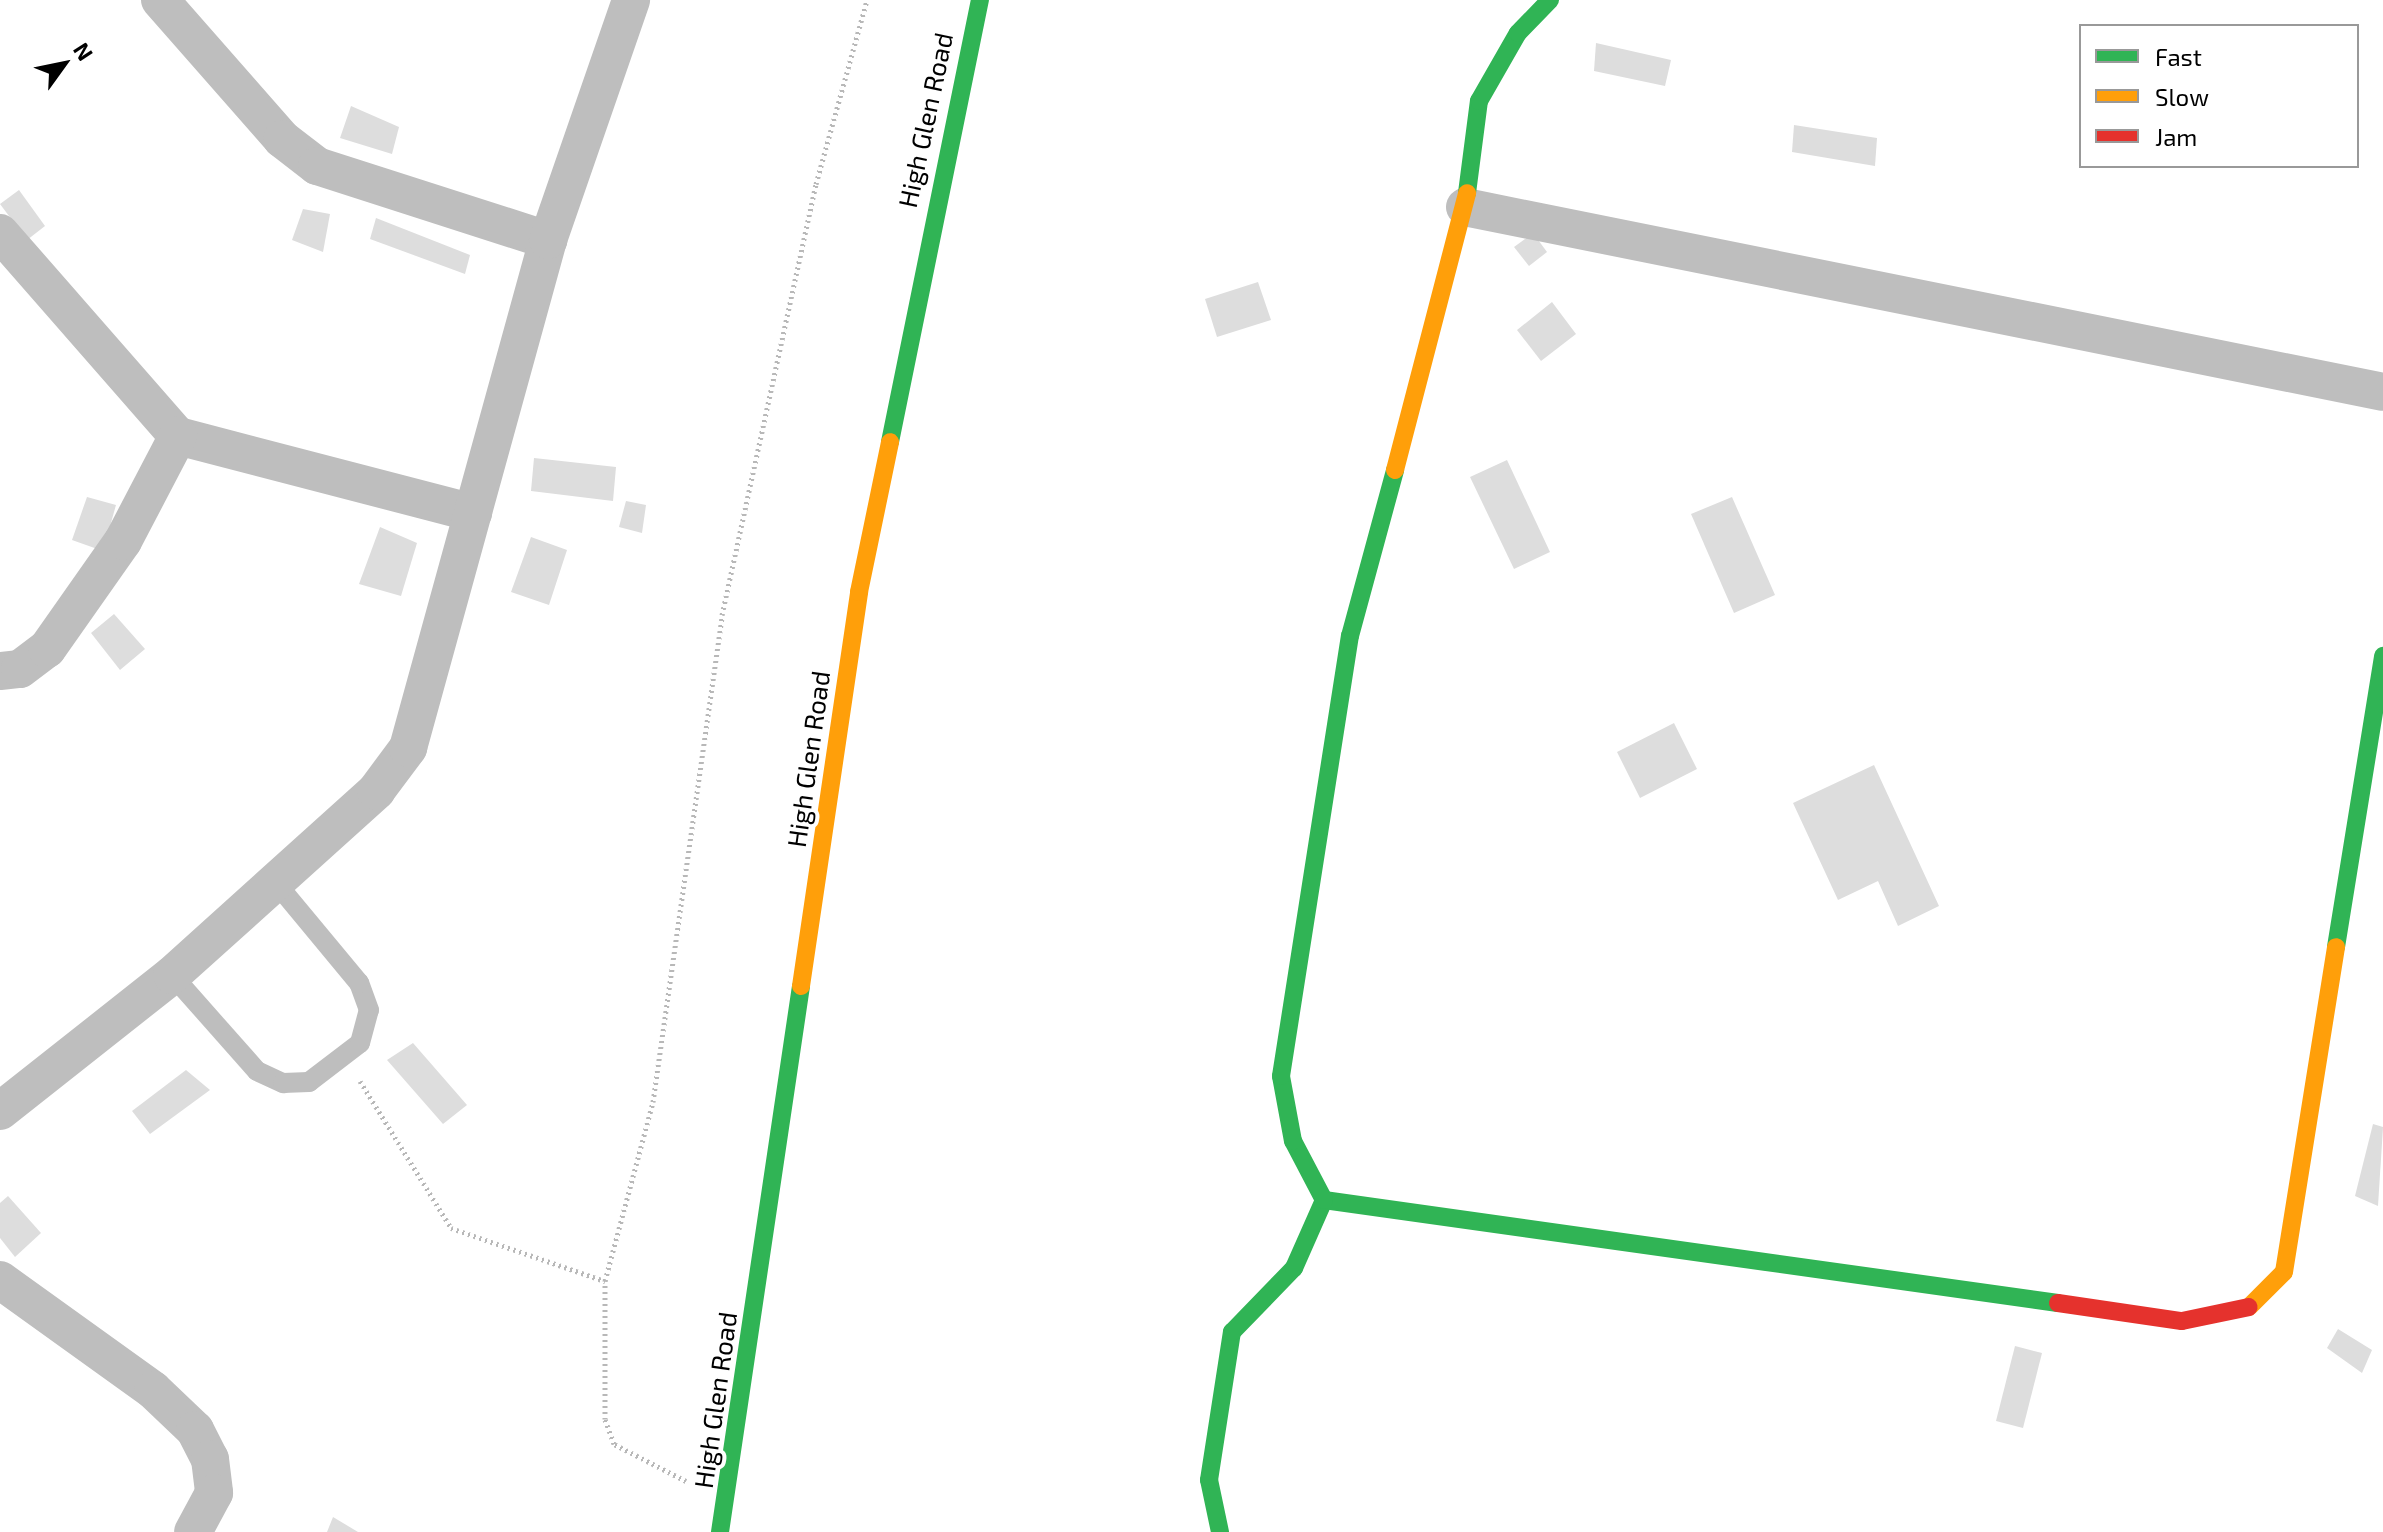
<!DOCTYPE html>
<style>
body{margin:0}
#map{position:relative;width:2383px;height:1532px;overflow:hidden;background:#fff;font-family:"Exo 2",sans-serif}
div>[style]{position:absolute}
[style*='--x']{left:calc(var(--x)*1px);top:calc(var(--y)*1px);width:calc(var(--w)*1px);rotate:calc(var(--a)*1deg)}
.building>*{inset:0;background:#ddd}
.path>*{height:5px;margin-top:-2.5px;transform-origin:0;background:repeating-linear-gradient(90deg,#b8b8b8 0 2px,transparent 0 6px)}
.lane>*{height:20px;margin:-10px;padding:0 10px;transform-origin:10px;border-radius:10px;background:#bebebe}
.street>*{height:38px;margin:-19px;padding:0 19px;transform-origin:19px;border-radius:19px;background:#bebebe}
.fast>*{height:18px;margin:-9px;padding:0 9px;transform-origin:9px;border-radius:9px;background:#30b455}
.slow>*{height:18px;margin:-9px;padding:0 9px;transform-origin:9px;border-radius:9px;background:#ff9f0a}
.jam>*{height:18px;margin:-9px;padding:0 9px;transform-origin:9px;border-radius:9px;background:#e5322d}
span{translate:-50% -50%;white-space:nowrap;text-align:center;line-height:1.15;-webkit-text-stroke:8px #fff;paint-order:stroke}
.street-label{font-size:26px;color:#000}
.legend{position:absolute;left:2079px;top:24px;width:280px;height:144px;box-sizing:border-box;background:#fff;border:2px solid #999;margin:0;padding:10px 14px;list-style:none;font-size:24px;color:#000}
.legend li{display:flex;align-items:center;gap:16px;height:40px}
.legend b{width:40px;border:2px solid #999}
.north{position:absolute;left:24px;top:24px;width:80px;height:80px;-webkit-text-stroke:6px #fff;paint-order:stroke;rotate:57deg;font-size:22px;font-weight:700;line-height:32px;text-align:center;color:#000}
.north::after{content:'';display:block;margin:auto;width:28px;height:36px;background:#000;clip-path:polygon(50% 0,100% 100%,50% 72%,0 100%)}
</style>
<div id="map">
<div class="building">
<i style="clip-path:polygon(1596px 43px,1671px 60px,1665px 86px,1594px 71px)"></i>
<i style="clip-path:polygon(351px 106px,399px 127px,392px 154px,340px 138px)"></i>
<i style="clip-path:polygon(1794px 125px,1877px 138px,1875px 166px,1792px 152px)"></i>
<i style="clip-path:polygon(19px 190px,45px 226px,27px 240px,0 204px)"></i>
<i style="clip-path:polygon(303px 209px,330px 214px,323px 252px,292px 240px)"></i>
<i style="clip-path:polygon(376px 218px,470px 255px,465px 274px,370px 239px)"></i>
<i style="clip-path:polygon(1533px 233px,1547px 252px,1529px 266px,1514px 247px)"></i>
<i style="clip-path:polygon(1258px 282px,1271px 320px,1217px 337px,1205px 299px)"></i>
<i style="clip-path:polygon(1552px 302px,1576px 334px,1541px 361px,1517px 330px)"></i>
<i style="clip-path:polygon(534px 458px,616px 467px,613px 501px,531px 491px)"></i>
<i style="clip-path:polygon(1507px 460px,1550px 552px,1514px 569px,1470px 477px)"></i>
<i style="clip-path:polygon(87px 497px,116px 505px,103px 551px,72px 540px)"></i>
<i style="clip-path:polygon(1732px 497px,1775px 595px,1734px 613px,1691px 514px)"></i>
<i style="clip-path:polygon(626px 501px,646px 505px,642px 533px,619px 527px)"></i>
<i style="clip-path:polygon(380px 527px,417px 543px,401px 596px,359px 584px)"></i>
<i style="clip-path:polygon(531px 537px,567px 550px,549px 605px,511px 592px)"></i>
<i style="clip-path:polygon(114px 614px,145px 649px,120px 670px,91px 633px)"></i>
<i style="clip-path:polygon(1674px 723px,1697px 769px,1640px 798px,1617px 752px)"></i>
<i style="clip-path:polygon(1874px 765px,1939px 906px,1898px 926px,1878px 881px,1838px 900px,1793px 803px)"></i>
<i style="clip-path:polygon(413px 1043px,467px 1105px,443px 1124px,387px 1060px)"></i>
<i style="clip-path:polygon(186px 1070px,210px 1090px,150px 1134px,132px 1111px)"></i>
<i style="clip-path:polygon(2373px 1124px,2383px 1127px,2378px 1206px,2355px 1196px)"></i>
<i style="clip-path:polygon(8px 1196px,41px 1233px,15px 1257px,0 1238px,0 1203px)"></i>
<i style="clip-path:polygon(2338px 1329px,2372px 1350px,2362px 1373px,2327px 1348px)"></i>
<i style="clip-path:polygon(2015px 1346px,2042px 1353px,2023px 1428px,1996px 1421px)"></i>
<i style="clip-path:polygon(333px 1517px,358px 1532px,327px 1532px)"></i>
</div>
<div class="path">
<i style="--x:360;--y:1081;--w:173;--a:58.2"></i>
<i style="--x:451;--y:1228;--w:163;--a:19"></i>
<i style="--x:686;--y:1481;--w:81;--a:-152.8"></i>
<i style="--x:614;--y:1444;--w:27;--a:-110"></i>
<i style="--x:605;--y:1419;--w:138;--a:-90"></i>
<i style="--x:605;--y:1281;--w:185;--a:-75"></i>
<i style="--x:653;--y:1102;--w:492;--a:-81.9"></i>
<i style="--x:722;--y:615;--w:441;--a:-77.7"></i>
<i style="--x:816;--y:184;--w:191;--a:-74.5"></i>
</div>
<div class="lane">
<i style="--x:172;--y:975;--w:128;--a:48.5"></i>
<i style="--x:257;--y:1071;--w:29;--a:25"></i>
<i style="--x:283;--y:1083;--w:26;--a:-2"></i>
<i style="--x:309;--y:1082;--w:64;--a:-37.4"></i>
<i style="--x:360;--y:1043;--w:34;--a:-75"></i>
<i style="--x:369;--y:1010;--w:29;--a:-110"></i>
<i style="--x:359;--y:983;--w:131;--a:-129.7"></i>
</div>
<div class="street">
<i style="--x:160;--y:0;--w:185;--a:48.7"></i>
<i style="--x:282;--y:139;--w:44;--a:37.6"></i>
<i style="--x:317;--y:166;--w:243;--a:17.8"></i>
<i style="--x:1465;--y:207;--w:936;--a:11.39"></i>
<i style="--x:0;--y:233;--w:270;--a:48.8"></i>
<i style="--x:178;--y:436;--w:305;--a:14.6"></i>
<i style="--x:0;--y:671;--w:20;--a:-6"></i>
<i style="--x:20;--y:669;--w:34;--a:-37"></i>
<i style="--x:47;--y:649;--w:132;--a:-54.9"></i>
<i style="--x:123;--y:541;--w:119;--a:-62.4"></i>
<i style="--x:0;--y:1111;--w:219;--a:-38.3"></i>
<i style="--x:172;--y:975;--w:275;--a:-42"></i>
<i style="--x:376;--y:791;--w:54;--a:-53.3"></i>
<i style="--x:408;--y:748;--w:527;--a:-74.59"></i>
<i style="--x:548;--y:240;--w:254;--a:-70.9"></i>
<i style="--x:0;--y:1280;--w:188;--a:35.7"></i>
<i style="--x:153;--y:1390;--w:58;--a:43.6"></i>
<i style="--x:195;--y:1430;--w:33;--a:63"></i>
<i style="--x:210;--y:1459;--w:34;--a:83"></i>
<i style="--x:214;--y:1493;--w:44;--a:118.3"></i>
</div>
<div class="fast">
<i style="--x:1467;--y:193;--w:93;--a:-82.6"></i>
<i style="--x:1479;--y:101;--w:78;--a:-60.2"></i>
<i style="--x:1518;--y:33;--w:46;--a:-45.9"></i>
<i style="--x:890;--y:442;--w:451;--a:-78.5"></i>
<i style="--x:2336;--y:947;--w:295;--a:-80.8"></i>
<i style="--x:1324;--y:1200;--w:741;--a:7.99"></i>
<i style="--x:720;--y:1532;--w:552;--a:-81.56"></i>
<i style="--x:1220;--y:1532;--w:53;--a:-101.9"></i>
<i style="--x:1209;--y:1480;--w:150;--a:-81.2"></i>
<i style="--x:1232;--y:1332;--w:89;--a:-45.9"></i>
<i style="--x:1294;--y:1268;--w:74;--a:-66.2"></i>
<i style="--x:1324;--y:1200;--w:67;--a:-117.7"></i>
<i style="--x:1293;--y:1141;--w:66;--a:-100.5"></i>
<i style="--x:1281;--y:1076;--w:445;--a:-81.1"></i>
<i style="--x:1350;--y:636;--w:172;--a:-74.8"></i>
</div>
<div class="slow">
<i style="--x:1395;--y:470;--w:286;--a:-75.4"></i>
<i style="--x:801;--y:986;--w:398;--a:-81.6"></i>
<i style="--x:859;--y:592;--w:153;--a:-78.3"></i>
<i style="--x:2249;--y:1307;--w:49;--a:-45"></i>
<i style="--x:2284;--y:1272;--w:329;--a:-80.9"></i>
</div>
<div class="jam">
<i style="--x:2058;--y:1303;--w:125;--a:8.3"></i>
<i style="--x:2182;--y:1321;--w:68;--a:-11.8"></i>
</div>
<div class="street-label">
<span style="left:925px;top:120px;rotate:-78deg">High Glen Road</span>
<span style="left:808px;top:759px;rotate:-82deg">High Glen Road</span>
<span style="left:715px;top:1400px;rotate:-82deg">High Glen Road</span>
</div>
<ul class="legend">
<li><b style="height:10px;background:#30b455"></b>Fast</li>
<li><b style="height:10px;background:#ff9f0a"></b>Slow</li>
<li><b style="height:10px;background:#e5322d"></b>Jam</li>
</ul>
<div class="north">N</div>
</div>
